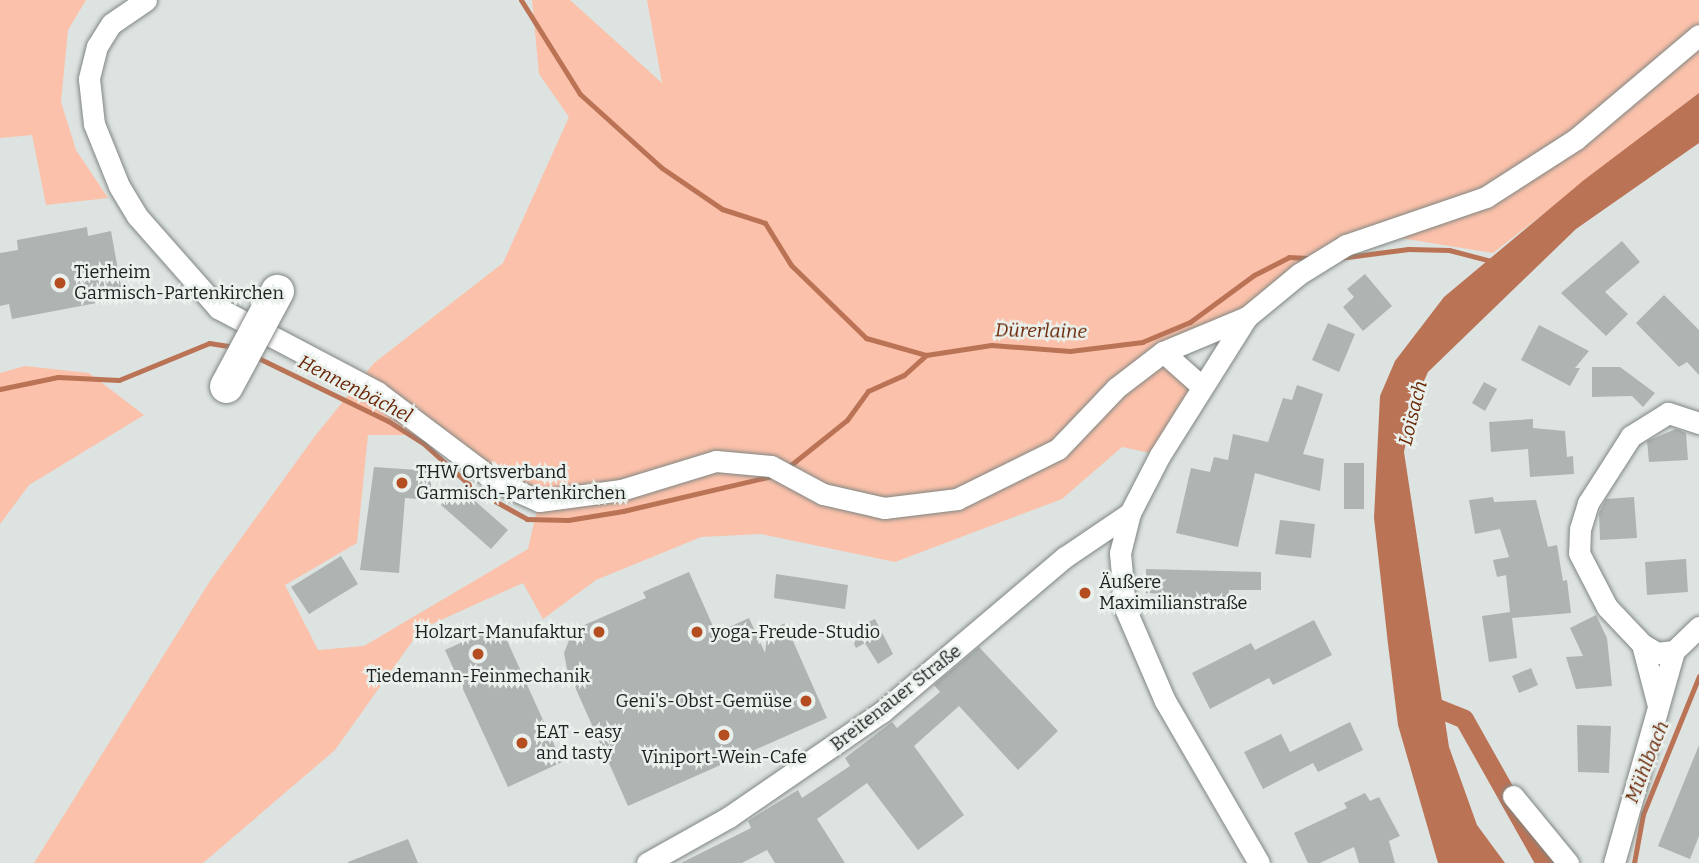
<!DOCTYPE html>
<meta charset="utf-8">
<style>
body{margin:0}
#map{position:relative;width:1699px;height:863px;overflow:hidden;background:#dce3e0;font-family:Bitter,serif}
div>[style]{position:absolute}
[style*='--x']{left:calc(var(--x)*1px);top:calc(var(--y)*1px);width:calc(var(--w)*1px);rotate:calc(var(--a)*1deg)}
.green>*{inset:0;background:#fbc1aa}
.water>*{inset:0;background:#bb7356}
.stream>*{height:5px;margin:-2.5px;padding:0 2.5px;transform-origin:2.5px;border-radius:2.5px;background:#bb7356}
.canal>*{height:19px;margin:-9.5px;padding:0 9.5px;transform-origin:9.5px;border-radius:9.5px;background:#bb7356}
.building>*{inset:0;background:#aeb4b1}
.roads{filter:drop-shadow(0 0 2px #808682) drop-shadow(0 0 2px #808682)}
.minor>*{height:21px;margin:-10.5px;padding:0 10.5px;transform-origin:10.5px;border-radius:10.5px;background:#fff}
.bridges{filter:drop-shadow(0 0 2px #808682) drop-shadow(0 0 2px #808682)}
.primary-bridge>*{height:33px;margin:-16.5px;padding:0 16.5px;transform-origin:16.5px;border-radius:16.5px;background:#fff}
.dots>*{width:19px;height:19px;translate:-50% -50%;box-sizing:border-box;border:4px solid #eaf1ed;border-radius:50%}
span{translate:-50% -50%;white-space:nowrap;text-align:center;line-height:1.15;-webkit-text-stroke:5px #eaf1ed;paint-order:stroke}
.poi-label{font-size:18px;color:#202221}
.left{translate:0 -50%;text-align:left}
.right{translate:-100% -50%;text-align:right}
.street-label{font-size:18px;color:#202221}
.water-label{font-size:19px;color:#692504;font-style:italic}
</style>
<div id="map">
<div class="green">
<i style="clip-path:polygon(0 0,86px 0,68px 30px,61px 102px,76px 150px,108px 198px,46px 205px,32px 135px,0 138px)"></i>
<i style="clip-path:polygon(evenodd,532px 0,570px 0,662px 83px,647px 0,1699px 0,1699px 93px,1493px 253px,1376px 234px,1247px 317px,1164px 351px,1200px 385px,1160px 455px,1122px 447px,1062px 499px,895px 562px,761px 534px,701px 537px,596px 580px,543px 619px,523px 583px,421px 629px,335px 750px,203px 863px,34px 863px,210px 581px,315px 436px,374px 363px,503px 263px,569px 117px,539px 74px,532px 0,368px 435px,435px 435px,539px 501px,528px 549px,364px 646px,318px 650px,285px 585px,357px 543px,368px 435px)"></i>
<i style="clip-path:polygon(25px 366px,89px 373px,144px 415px,29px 485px,0 524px,0 373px)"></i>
</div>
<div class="water">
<i style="clip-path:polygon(1699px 93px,1699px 143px,1576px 229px,1428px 372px,1413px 406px,1404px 452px,1449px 747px,1477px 825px,1505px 863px,1438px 863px,1398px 725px,1388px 644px,1374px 518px,1380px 396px,1395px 361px,1444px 297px,1584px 180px)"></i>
</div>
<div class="stream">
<i style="--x:521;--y:0;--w:111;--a:57.9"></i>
<i style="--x:580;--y:94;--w:110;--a:42.1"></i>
<i style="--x:662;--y:168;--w:73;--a:34.3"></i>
<i style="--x:722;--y:209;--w:45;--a:18"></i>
<i style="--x:765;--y:223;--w:49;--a:58.2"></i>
<i style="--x:791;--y:265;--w:105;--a:44.2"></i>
<i style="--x:866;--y:338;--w:62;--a:15.8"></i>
<i style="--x:926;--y:355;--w:66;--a:-8.7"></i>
<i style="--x:991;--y:345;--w:79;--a:4.3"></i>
<i style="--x:1070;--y:351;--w:73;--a:-7.1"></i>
<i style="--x:1142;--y:342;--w:52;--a:-22.6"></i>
<i style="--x:1190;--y:322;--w:79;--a:-36.3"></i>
<i style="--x:1254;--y:275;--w:39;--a:-27"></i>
<i style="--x:1289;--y:257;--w:22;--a:3"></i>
<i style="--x:1339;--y:258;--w:70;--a:-7.4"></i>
<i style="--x:1408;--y:249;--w:41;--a:1.4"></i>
<i style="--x:1449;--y:250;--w:43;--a:14.7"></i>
<i style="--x:254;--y:356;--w:149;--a:25.9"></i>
<i style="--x:388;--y:421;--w:41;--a:32.2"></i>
<i style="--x:423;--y:443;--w:70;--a:42.1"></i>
<i style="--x:475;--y:490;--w:60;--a:29.1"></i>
<i style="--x:527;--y:519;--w:41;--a:1.4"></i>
<i style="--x:568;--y:520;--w:56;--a:-9.3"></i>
<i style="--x:623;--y:511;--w:157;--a:-13.2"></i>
<i style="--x:0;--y:389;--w:59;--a:-11.7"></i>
<i style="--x:58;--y:377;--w:61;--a:2.8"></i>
<i style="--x:119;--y:380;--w:97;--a:-22.3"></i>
<i style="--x:209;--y:343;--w:26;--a:9"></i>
<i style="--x:787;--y:468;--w:77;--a:-38.7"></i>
<i style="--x:847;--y:420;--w:36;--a:-54"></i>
<i style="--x:868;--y:391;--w:39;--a:-24"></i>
<i style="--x:904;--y:375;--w:30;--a:-42"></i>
<i style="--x:1634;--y:863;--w:50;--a:-79.6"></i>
<i style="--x:1643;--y:814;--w:149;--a:-67.9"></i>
</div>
<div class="canal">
<i style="--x:1435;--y:707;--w:31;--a:22"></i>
<i style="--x:1464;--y:719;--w:165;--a:60.6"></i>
</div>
<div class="building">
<i style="clip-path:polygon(87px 227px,88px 236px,111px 231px,123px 298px,12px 319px,9px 304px,0 306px,0 253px,18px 250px,17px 240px)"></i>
<i style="clip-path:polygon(1622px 241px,1640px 262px,1605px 292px,1628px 314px,1606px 336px,1561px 293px)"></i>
<i style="clip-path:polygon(1365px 274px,1392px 306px,1363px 331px,1343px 307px,1354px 297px,1347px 289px)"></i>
<i style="clip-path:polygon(1664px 295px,1699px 330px,1699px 375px,1687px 362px,1679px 367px,1636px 323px)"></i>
<i style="clip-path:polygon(1328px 323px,1355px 334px,1339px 372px,1312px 360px)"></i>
<i style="clip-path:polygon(1539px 325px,1589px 351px,1575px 368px,1580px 368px,1570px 386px,1521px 360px)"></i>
<i style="clip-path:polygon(1592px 367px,1620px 367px,1655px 393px,1643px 407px,1632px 396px,1592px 397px)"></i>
<i style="clip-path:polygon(1484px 382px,1497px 389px,1485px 411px,1472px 403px)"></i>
<i style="clip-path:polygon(1297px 385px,1323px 394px,1303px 454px,1324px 459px,1320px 491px,1255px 473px,1238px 547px,1176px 533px,1191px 468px,1210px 472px,1214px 457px,1228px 460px,1233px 434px,1268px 442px,1283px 398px,1292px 400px)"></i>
<i style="clip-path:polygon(1533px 419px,1533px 428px,1565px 431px,1567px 457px,1573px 456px,1574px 474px,1530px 477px,1528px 449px,1491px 452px,1489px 422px)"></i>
<i style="clip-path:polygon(1676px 429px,1686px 433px,1688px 460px,1649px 462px,1647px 441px)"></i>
<i style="clip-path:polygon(1344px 463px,1364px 463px,1364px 509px,1344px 509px)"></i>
<i style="clip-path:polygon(374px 467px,432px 471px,430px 500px,405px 498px,399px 573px,360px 570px)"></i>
<i style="clip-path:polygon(458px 486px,508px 530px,491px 549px,441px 505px)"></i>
<i style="clip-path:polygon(1493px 497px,1494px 502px,1536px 500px,1548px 547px,1557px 545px,1563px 581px,1567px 580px,1571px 613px,1512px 618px,1517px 658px,1489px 662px,1482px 616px,1510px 612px,1506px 575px,1497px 577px,1493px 560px,1509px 557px,1500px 529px,1475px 534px,1469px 500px)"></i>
<i style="clip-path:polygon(1634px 497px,1637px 538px,1600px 540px,1599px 513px,1606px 499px)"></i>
<i style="clip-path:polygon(1280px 520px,1315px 524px,1311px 558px,1275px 554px)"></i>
<i style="clip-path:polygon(341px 556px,358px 584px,309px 614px,291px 587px)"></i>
<i style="clip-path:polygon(1686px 559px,1688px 592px,1647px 595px,1645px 562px)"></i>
<i style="clip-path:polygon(1146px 569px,1261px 572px,1261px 590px,1229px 590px,1228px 610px,1168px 608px,1169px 594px,1145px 593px)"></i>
<i style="clip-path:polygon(689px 572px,716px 633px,749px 618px,765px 653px,768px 631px,785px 623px,827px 718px,628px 806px,567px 669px,564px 653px,573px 630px,646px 598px,643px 592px)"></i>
<i style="clip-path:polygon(776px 574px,848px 585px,845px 609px,774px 598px)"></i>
<i style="clip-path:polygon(1596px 615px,1607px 638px,1612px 686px,1576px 689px,1566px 657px,1583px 656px,1570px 628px)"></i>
<i style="clip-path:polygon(875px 619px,893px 654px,878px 664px,865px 643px,856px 648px,848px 631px)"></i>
<i style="clip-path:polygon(1314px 620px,1332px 655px,1273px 685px,1269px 678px,1210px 709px,1192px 673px,1251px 643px,1255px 650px)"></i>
<i style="clip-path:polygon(500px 625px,562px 762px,508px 787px,445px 650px)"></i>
<i style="clip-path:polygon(979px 647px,1058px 731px,1018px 770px,959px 706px,914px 746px,964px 815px,918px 850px,867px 783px,817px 819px,845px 863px,775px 863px,767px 850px,742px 863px,681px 863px,751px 828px,748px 821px,798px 790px,802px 798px,850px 766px,845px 758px,892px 722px,897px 728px,940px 692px,934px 685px)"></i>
<i style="clip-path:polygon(1531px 668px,1538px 685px,1519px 693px,1512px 676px)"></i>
<i style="clip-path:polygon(1350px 722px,1363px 750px,1318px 772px,1313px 763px,1263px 789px,1244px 752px,1281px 734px,1290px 752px)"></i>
<i style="clip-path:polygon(1577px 725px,1611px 726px,1609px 773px,1578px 772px)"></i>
<i style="clip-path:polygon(1699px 745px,1699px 836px,1690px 859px,1658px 846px)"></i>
<i style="clip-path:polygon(1365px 793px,1370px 801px,1379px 797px,1400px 836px,1389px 841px,1395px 863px,1359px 863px,1354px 847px,1320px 863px,1308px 863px,1294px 833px,1347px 808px,1344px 803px)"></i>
<i style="clip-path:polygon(408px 839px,418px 863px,348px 863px,348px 862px)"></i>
</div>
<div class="roads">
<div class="minor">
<i style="--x:146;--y:0;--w:42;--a:145.6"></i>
<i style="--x:111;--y:24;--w:26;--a:122"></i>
<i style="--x:97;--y:46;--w:34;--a:104"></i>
<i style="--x:89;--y:79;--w:45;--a:83.7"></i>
<i style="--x:94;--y:124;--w:67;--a:68"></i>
<i style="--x:119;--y:186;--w:35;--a:59"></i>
<i style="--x:137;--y:216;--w:123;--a:48.6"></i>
<i style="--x:218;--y:308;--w:180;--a:27.8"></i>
<i style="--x:377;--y:392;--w:150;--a:36.9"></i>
<i style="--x:497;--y:482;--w:46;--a:24.3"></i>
<i style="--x:539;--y:501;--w:83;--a:-7.6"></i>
<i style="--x:621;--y:490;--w:99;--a:-17"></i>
<i style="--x:716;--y:461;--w:55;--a:5.2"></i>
<i style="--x:771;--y:466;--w:59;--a:28.3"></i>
<i style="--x:823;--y:494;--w:63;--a:12.9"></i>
<i style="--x:884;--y:508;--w:74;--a:-7"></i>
<i style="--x:957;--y:499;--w:113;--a:-26.3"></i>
<i style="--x:1058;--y:449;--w:84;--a:-46.4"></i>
<i style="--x:1116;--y:388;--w:59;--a:-37.5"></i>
<i style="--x:1163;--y:352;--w:91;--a:-22.6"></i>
<i style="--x:1163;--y:352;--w:50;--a:41.7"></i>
<i style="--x:1699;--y:423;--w:33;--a:-162"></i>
<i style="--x:1668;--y:413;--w:44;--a:148.1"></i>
<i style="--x:1631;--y:436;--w:80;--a:122.7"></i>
<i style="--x:1588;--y:503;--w:27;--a:107"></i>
<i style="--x:1580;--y:529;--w:24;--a:92"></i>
<i style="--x:1579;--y:553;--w:61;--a:62.6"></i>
<i style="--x:1607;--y:607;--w:51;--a:46.6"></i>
<i style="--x:1642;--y:644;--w:17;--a:31"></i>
<i style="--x:1657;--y:653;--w:17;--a:-7"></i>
<i style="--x:1674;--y:651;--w:35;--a:-44"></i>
<i style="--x:1642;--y:644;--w:64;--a:75.5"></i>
<i style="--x:1513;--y:796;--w:87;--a:50.6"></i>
<i style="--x:647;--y:863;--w:94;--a:-29.3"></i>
<i style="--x:729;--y:817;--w:186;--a:-34.5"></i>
<i style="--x:882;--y:712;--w:240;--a:-40.3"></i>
<i style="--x:1065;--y:557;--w:78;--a:-34.1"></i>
<i style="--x:1259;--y:863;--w:187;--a:-120.1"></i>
<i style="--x:1165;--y:701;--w:101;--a:-113.3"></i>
<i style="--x:1125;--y:608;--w:55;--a:-95.2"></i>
<i style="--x:1120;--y:553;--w:41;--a:-76"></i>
<i style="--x:1130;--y:513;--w:65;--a:-62.7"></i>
<i style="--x:1160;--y:455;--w:163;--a:-57.8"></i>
<i style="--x:1247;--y:317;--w:67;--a:-39.6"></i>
<i style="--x:1299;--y:274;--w:55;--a:-31.7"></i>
<i style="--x:1346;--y:245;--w:148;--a:-18.9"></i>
<i style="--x:1486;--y:197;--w:107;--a:-32.8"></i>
<i style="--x:1576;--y:139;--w:161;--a:-40.2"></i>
<i style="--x:1614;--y:863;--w:220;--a:-74.2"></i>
</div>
</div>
<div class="bridges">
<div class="primary-bridge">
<i style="--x:226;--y:386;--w:108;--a:-61.8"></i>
</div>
</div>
<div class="dots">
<i style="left:60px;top:283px;background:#b44e21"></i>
<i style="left:402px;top:483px;background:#b44e21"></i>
<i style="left:1085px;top:593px;background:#b44e21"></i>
<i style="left:599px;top:632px;background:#b44e21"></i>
<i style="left:697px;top:632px;background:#b44e21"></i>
<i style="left:478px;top:654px;background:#b44e21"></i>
<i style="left:806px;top:701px;background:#b44e21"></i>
<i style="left:724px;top:735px;background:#b44e21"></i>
<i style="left:522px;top:743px;background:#b44e21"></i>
</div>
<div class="poi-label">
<span class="left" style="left:74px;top:283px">Tierheim<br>Garmisch-Partenkirchen</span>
<span class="left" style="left:416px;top:483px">THW Ortsverband<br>Garmisch-Partenkirchen</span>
<span class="left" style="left:1099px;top:593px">Äußere<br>Maximilianstraße</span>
<span class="right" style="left:585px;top:632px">Holzart-Manufaktur</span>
<span class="left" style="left:711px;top:632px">yoga-Freude-Studio</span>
<span style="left:478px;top:676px">Tiedemann-Feinmechanik</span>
<span class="right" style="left:792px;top:701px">Geni's-Obst-Gemüse</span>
<span class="left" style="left:536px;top:743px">EAT - easy<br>and tasty</span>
<span style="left:724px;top:757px">Viniport-Wein-Cafe</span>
</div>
<div class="street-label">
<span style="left:896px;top:698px;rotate:-38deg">Breitenauer Straße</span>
</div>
<div class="water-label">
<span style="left:1041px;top:331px;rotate:1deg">Dürerlaine</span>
<span style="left:355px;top:389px;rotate:27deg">Hennenbächel</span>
<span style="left:1413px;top:413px;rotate:-76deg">Loisach</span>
<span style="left:1647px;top:762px;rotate:-68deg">Mühlbach</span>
</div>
</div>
